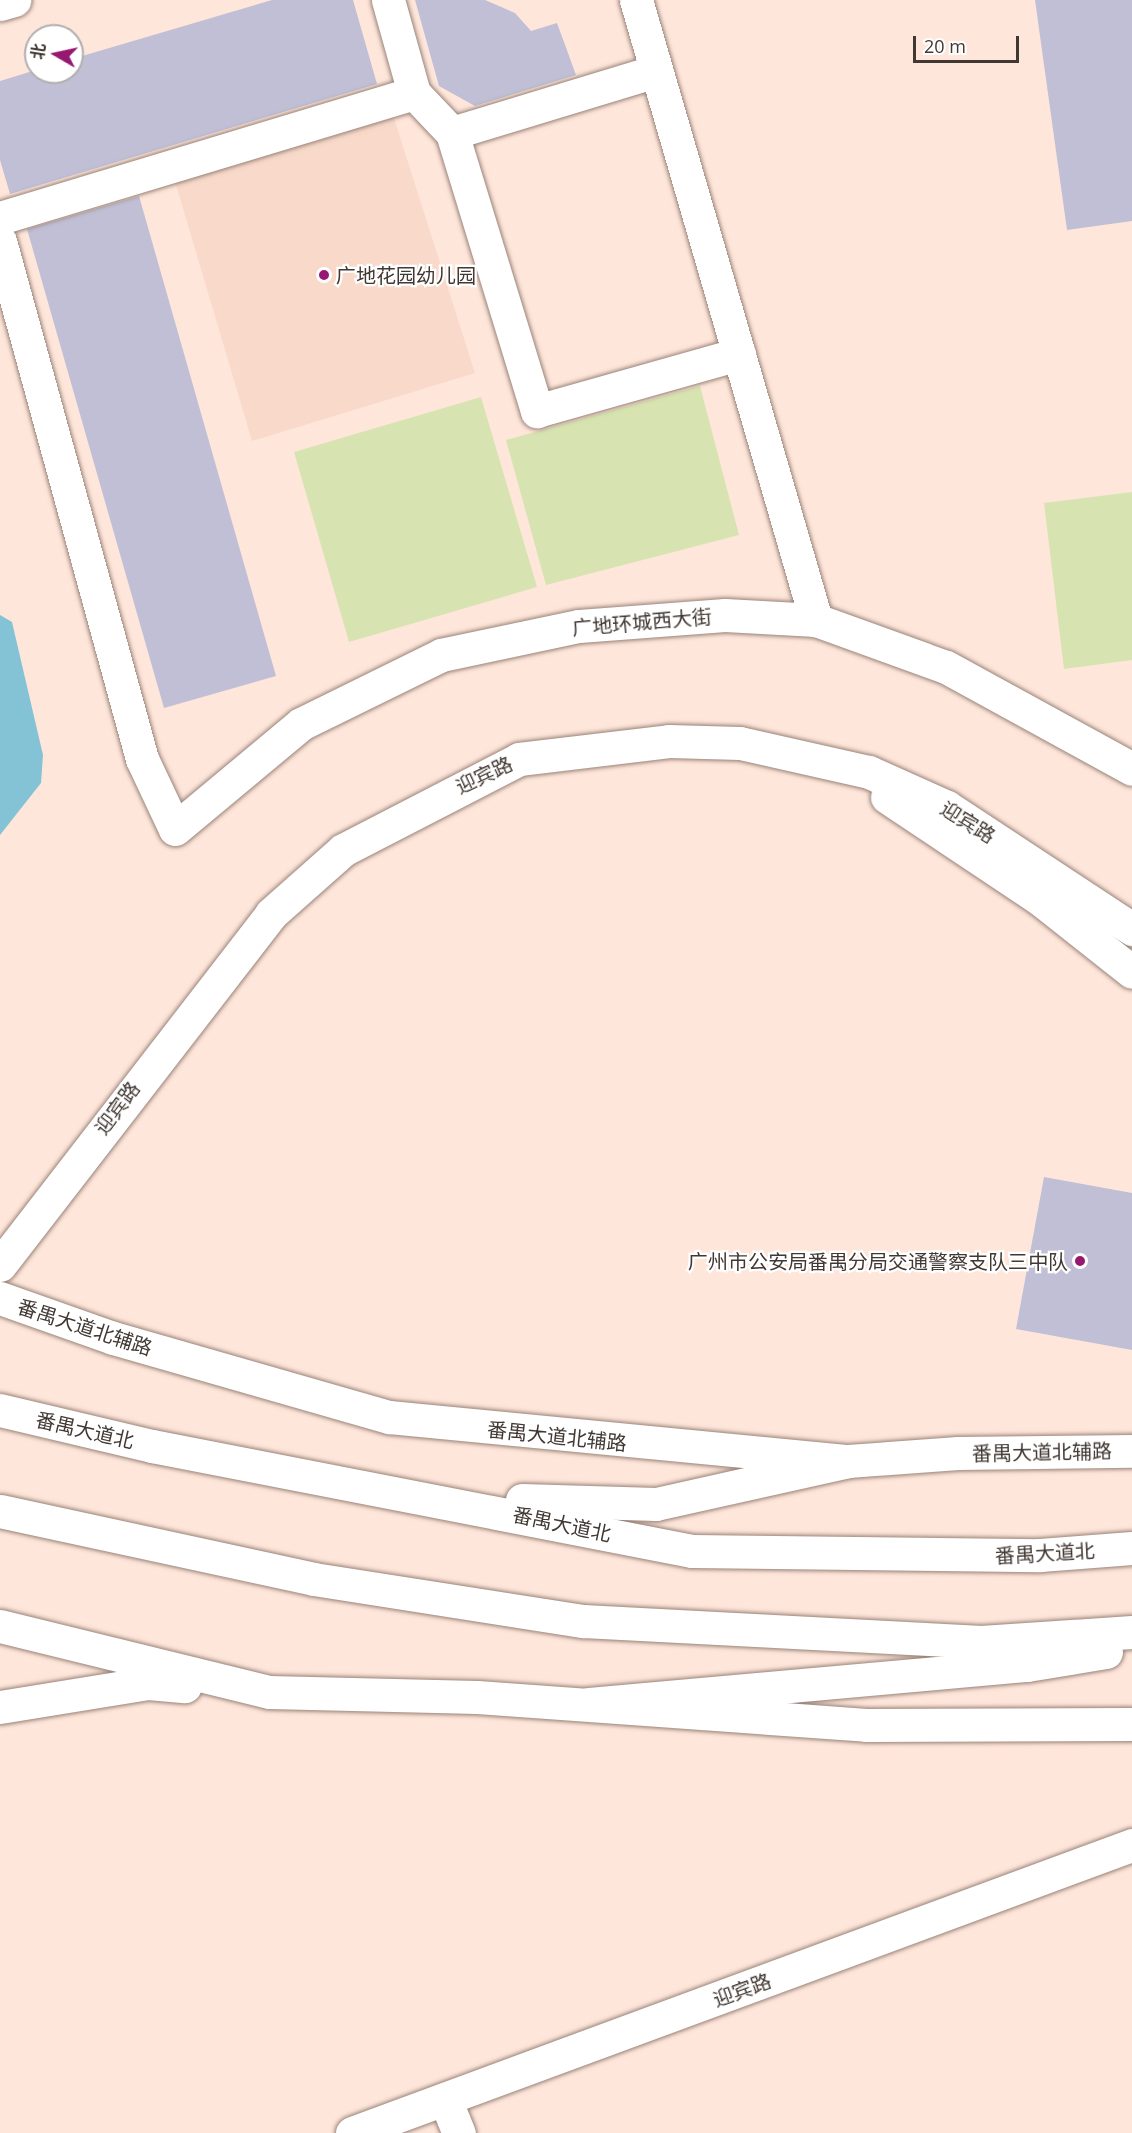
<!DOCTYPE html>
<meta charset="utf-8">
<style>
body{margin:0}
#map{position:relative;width:1132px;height:2133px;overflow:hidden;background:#ffe6db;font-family:"Open Sans","Noto Sans SC",sans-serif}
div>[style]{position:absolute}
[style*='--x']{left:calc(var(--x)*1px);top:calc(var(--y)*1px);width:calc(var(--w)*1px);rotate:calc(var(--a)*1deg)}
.built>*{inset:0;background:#f8d9ca}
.green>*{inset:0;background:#d7e4b1}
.water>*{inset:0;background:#84c2d6}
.building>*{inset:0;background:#c0bfd6}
.roads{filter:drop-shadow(0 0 2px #998378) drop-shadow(0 0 2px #998378)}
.minor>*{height:33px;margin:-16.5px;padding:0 16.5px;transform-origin:16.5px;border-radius:16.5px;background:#fff}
.major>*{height:33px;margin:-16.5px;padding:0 16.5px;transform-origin:16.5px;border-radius:16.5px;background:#fff}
.highway>*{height:33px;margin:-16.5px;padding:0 16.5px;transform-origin:16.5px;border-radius:16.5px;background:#fff}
.dots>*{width:16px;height:16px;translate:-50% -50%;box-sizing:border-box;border:3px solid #fff;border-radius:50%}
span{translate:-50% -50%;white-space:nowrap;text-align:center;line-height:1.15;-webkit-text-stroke:4.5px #fff;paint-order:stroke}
.poi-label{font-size:20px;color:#413833}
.left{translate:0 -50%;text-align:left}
.right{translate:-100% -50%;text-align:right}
.street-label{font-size:20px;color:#413833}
.north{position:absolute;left:24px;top:24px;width:60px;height:60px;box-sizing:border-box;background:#fff;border:2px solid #b3afad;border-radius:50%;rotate:279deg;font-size:16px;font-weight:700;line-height:24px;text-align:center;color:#413833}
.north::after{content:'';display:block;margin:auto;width:21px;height:27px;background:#971870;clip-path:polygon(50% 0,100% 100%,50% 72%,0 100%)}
.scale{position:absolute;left:913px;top:36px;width:106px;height:27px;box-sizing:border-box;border:3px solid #413833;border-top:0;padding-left:8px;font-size:18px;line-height:21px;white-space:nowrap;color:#413833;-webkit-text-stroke:4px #fff;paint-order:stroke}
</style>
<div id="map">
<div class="built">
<i style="clip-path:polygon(393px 115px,475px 373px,252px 441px,174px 178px)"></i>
</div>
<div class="green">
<i style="clip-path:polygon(700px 386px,739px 535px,546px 585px,506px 440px)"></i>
<i style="clip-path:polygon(481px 397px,537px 587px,349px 642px,294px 452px)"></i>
<i style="clip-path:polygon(1132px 492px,1132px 660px,1064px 669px,1044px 503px)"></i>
</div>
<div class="water">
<i style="clip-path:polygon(0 615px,12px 622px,43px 755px,41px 783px,0 835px)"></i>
</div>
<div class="building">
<i style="clip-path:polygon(272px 0,353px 0,377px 84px,10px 194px,0 160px,0 81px,36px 70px,72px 72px,72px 59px)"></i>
<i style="clip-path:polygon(415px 0,485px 0,515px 13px,531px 31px,557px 23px,576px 75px,475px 106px,439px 86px)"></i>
<i style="clip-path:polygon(1035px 0,1132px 0,1132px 221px,1067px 230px)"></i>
<i style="clip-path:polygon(139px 196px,276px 676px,164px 708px,27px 229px)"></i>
<i style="clip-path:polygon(1044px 1177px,1132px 1193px,1132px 1350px,1016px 1329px)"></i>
</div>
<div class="roads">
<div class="minor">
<i style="--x:388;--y:0;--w:97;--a:74.4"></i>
<i style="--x:414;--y:93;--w:55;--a:46.5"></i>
<i style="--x:452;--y:133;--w:291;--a:73"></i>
<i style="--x:537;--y:411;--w:210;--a:-15.8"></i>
<i style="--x:636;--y:0;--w:646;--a:73.81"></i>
<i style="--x:0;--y:4;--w:15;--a:-16"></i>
<i style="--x:452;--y:133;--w:213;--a:-16.9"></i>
<i style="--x:0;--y:218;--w:432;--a:-16.8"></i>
<i style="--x:0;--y:241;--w:537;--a:74.67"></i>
<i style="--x:142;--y:759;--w:77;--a:64.8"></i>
<i style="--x:175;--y:829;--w:164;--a:-39.8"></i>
<i style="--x:301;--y:724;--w:156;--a:-26.2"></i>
<i style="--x:441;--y:655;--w:141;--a:-11.9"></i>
<i style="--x:579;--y:626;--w:146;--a:-4.3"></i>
<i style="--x:725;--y:615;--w:91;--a:3.1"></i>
<i style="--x:816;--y:620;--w:138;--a:19.9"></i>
<i style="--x:946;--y:667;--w:212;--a:28.7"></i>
<i style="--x:445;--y:2099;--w:37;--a:68"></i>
</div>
<div class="major">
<i style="--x:887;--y:797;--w:184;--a:33.7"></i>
<i style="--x:1040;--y:899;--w:117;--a:38.4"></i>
<i style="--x:0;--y:1265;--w:443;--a:-52.3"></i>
<i style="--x:271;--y:914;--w:96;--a:-41.6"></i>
<i style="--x:343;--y:850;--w:198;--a:-27.3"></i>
<i style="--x:519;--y:759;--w:151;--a:-6.8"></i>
<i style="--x:669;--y:741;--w:71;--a:1.6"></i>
<i style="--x:740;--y:743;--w:132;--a:12.7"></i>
<i style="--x:869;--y:772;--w:85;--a:24.2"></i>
<i style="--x:947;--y:807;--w:222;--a:33.4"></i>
<i style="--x:0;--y:1298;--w:120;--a:19.5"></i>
<i style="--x:113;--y:1338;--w:287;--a:16"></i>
<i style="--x:389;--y:1417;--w:461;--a:5.5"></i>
<i style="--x:848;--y:1461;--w:110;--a:-4.2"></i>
<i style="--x:958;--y:1453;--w:174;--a:-0.7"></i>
<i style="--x:0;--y:1626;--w:277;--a:13.8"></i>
<i style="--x:269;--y:1692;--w:208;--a:1.4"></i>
<i style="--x:477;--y:1697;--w:390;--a:4.1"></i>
<i style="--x:866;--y:1725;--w:266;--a:-0.2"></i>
<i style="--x:0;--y:1707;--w:150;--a:-9.2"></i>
<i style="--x:148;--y:1683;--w:37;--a:5"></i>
<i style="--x:352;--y:2133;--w:831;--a:-20.27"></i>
</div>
<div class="highway">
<i style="--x:0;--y:1410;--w:156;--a:13.3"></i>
<i style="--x:152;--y:1446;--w:550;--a:11"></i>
<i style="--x:692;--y:1551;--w:348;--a:0.7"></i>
<i style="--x:1040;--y:1555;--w:92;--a:-4.4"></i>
<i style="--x:522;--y:1500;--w:134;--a:1.7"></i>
<i style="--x:656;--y:1504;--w:197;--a:-12.6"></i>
<i style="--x:0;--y:1511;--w:321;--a:12.2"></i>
<i style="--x:314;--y:1579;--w:272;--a:8.9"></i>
<i style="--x:583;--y:1621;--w:399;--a:3"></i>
<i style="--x:981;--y:1642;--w:151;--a:-3.8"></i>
<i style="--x:589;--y:1704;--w:440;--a:-5.1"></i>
<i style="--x:1027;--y:1665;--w:80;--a:-9.3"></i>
</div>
</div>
<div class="dots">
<i style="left:324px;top:275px;background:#971870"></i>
<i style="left:1080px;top:1261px;background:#971870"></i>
</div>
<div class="poi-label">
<span class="left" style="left:336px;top:275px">广地花园幼儿园</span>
<span class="right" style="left:1068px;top:1261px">广州市公安局番禺分局交通警察支队三中队</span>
</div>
<div class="street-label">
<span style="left:642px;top:622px;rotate:-5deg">广地环城西大街</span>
<span style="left:484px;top:775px;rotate:-25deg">迎宾路</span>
<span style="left:968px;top:822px;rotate:32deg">迎宾路</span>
<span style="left:117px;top:1108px;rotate:-53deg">迎宾路</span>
<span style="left:85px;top:1327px;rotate:18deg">番禺大道北辅路</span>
<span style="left:85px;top:1430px;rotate:13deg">番禺大道北</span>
<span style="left:557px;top:1436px;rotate:6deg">番禺大道北辅路</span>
<span style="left:1042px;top:1452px;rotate:-1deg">番禺大道北辅路</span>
<span style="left:562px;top:1524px;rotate:12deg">番禺大道北</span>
<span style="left:1045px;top:1553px;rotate:-3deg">番禺大道北</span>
<span style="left:742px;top:1990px;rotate:-20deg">迎宾路</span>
</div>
<div class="north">北</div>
<div class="scale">20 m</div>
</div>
